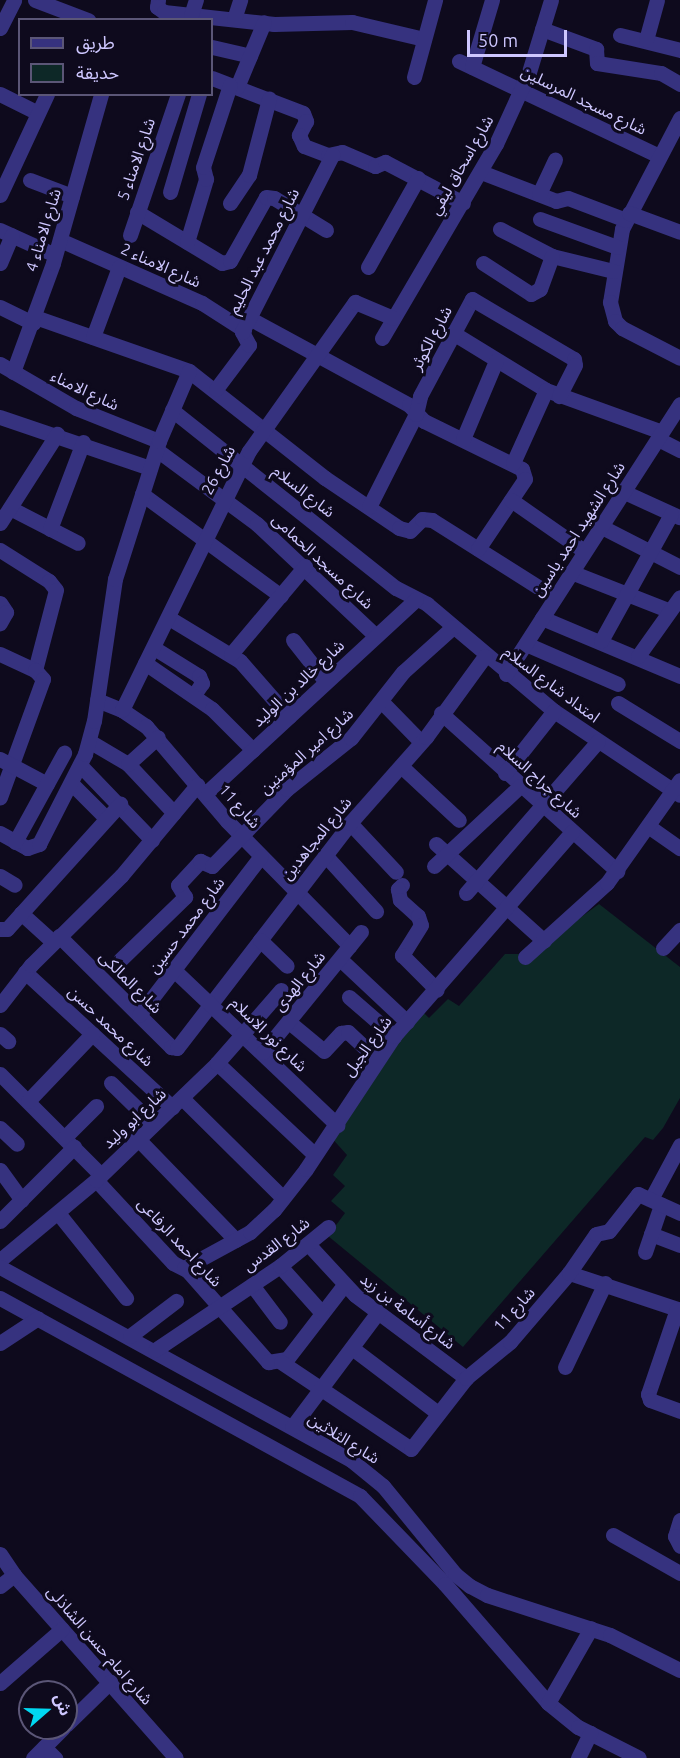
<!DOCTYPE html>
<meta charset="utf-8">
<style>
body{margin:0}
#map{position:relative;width:680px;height:1758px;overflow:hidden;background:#0e0a1d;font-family:Ubuntu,"Noto Sans Arabic",sans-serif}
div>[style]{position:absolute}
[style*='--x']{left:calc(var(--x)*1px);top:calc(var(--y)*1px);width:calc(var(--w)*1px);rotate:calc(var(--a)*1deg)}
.green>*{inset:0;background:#0d2827}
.minor>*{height:15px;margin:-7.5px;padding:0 7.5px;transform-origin:7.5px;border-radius:7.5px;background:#36327f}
span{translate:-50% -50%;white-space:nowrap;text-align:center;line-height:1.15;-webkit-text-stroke:6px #0e0a1d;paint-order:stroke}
.street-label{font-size:16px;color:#cec7ff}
.legend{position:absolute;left:18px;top:18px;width:195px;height:78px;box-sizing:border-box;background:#0e0a1d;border:2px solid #5b5677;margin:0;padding:8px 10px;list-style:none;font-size:18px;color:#cec7ff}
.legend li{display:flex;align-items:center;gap:12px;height:30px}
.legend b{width:30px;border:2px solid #5b5677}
.north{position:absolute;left:18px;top:1680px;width:60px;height:60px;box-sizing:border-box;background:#0e0a1d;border:2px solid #5b5677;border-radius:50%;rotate:70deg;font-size:16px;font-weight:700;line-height:24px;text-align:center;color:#cec7ff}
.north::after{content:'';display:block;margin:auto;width:21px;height:27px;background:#00d8f2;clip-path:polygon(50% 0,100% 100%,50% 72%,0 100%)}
.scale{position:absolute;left:467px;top:30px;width:100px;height:27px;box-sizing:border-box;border:3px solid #cec7ff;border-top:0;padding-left:8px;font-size:18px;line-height:21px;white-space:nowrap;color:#cec7ff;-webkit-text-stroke:4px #0e0a1d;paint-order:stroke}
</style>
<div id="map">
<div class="green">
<i style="clip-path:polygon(599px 904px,680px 967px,680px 1098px,663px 1128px,653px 1140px,645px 1137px,463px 1347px,328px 1236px,345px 1213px,331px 1201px,345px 1186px,333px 1175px,347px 1155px,329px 1135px,420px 1009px,429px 1018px,448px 999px,459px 1006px,505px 954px,524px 954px,543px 945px)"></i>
</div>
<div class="minor">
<i style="--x:35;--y:0;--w:57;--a:20.7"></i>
<i style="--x:158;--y:0;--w:7;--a:98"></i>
<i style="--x:157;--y:7;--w:9;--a:36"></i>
<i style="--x:164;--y:12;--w:111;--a:6.2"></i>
<i style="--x:274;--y:24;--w:78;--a:-1.5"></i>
<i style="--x:352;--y:22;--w:74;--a:13.3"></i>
<i style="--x:191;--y:15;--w:16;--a:-72"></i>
<i style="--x:234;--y:19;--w:20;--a:-72"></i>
<i style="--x:0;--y:28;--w:31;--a:-63"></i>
<i style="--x:542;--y:29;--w:58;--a:20.3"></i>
<i style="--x:596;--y:49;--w:14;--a:86"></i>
<i style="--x:597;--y:63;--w:65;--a:8.9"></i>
<i style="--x:661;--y:73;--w:22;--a:30"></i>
<i style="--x:620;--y:35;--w:62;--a:14"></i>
<i style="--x:646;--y:40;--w:41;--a:-74.6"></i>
<i style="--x:212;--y:47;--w:39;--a:13"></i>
<i style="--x:459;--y:61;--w:221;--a:25.4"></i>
<i style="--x:472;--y:67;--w:70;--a:-73.4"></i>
<i style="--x:414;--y:77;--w:80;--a:-74.7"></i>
<i style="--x:212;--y:78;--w:97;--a:21"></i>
<i style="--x:303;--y:113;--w:9;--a:69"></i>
<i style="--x:306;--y:121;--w:16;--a:117"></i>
<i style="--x:299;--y:135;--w:12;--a:66"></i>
<i style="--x:304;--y:146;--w:26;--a:21"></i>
<i style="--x:328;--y:155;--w:14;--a:-12"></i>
<i style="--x:342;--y:152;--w:36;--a:23"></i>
<i style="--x:375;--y:166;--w:11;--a:-22"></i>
<i style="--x:385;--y:162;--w:88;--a:27.7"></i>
<i style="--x:237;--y:87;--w:70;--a:-67.4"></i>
<i style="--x:0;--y:94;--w:42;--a:26.6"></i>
<i style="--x:680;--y:118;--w:125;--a:117.6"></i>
<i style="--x:622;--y:229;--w:74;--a:99.3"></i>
<i style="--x:610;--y:302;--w:20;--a:75"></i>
<i style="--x:615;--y:321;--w:10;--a:45"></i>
<i style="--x:622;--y:328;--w:65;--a:27.3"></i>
<i style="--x:481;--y:172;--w:80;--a:21.1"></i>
<i style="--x:556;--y:201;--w:12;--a:-14"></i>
<i style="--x:568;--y:198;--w:62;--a:20.8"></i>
<i style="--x:30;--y:180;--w:45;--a:20.9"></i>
<i style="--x:170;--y:192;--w:102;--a:-73.5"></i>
<i style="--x:539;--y:194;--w:38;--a:-65"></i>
<i style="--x:0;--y:195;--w:111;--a:-65"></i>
<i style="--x:230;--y:203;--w:34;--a:-56"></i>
<i style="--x:249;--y:175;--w:79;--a:-75.3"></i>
<i style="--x:137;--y:212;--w:99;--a:31"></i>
<i style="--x:222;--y:263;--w:8;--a:-14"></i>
<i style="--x:230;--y:261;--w:73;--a:-60.6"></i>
<i style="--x:266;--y:197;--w:8;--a:7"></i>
<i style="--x:274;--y:198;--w:61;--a:31.6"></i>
<i style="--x:629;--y:213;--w:54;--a:20.4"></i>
<i style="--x:540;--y:219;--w:82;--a:20"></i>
<i style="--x:500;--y:229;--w:59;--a:27.4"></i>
<i style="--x:552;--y:256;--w:63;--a:13.8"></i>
<i style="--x:0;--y:230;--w:60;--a:24.4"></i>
<i style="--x:130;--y:235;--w:149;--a:-71.2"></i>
<i style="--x:60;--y:240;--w:155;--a:23.9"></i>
<i style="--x:202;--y:303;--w:50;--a:32.7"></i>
<i style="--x:187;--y:242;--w:66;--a:-73.2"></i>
<i style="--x:206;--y:179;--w:12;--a:-104"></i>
<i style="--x:203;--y:167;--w:86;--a:-71.8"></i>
<i style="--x:0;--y:263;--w:30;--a:-67"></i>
<i style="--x:483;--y:263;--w:57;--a:32.9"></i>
<i style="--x:531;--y:294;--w:10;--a:-29"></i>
<i style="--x:540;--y:289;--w:35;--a:-70"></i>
<i style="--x:368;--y:267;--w:102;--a:-60.7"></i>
<i style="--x:0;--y:307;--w:37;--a:26"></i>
<i style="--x:35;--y:317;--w:163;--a:19.3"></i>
<i style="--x:189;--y:371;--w:173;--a:38.2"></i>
<i style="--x:325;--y:478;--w:89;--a:34"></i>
<i style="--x:399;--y:528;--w:11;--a:15"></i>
<i style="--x:410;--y:531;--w:17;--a:-45"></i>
<i style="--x:422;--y:519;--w:10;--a:6"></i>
<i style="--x:432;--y:520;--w:144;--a:32.3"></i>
<i style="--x:249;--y:318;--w:182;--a:28.5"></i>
<i style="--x:409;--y:405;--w:22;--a:47"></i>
<i style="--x:424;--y:421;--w:109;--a:26.1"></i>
<i style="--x:522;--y:469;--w:10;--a:73"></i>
<i style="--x:525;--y:479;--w:84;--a:123.9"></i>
<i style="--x:453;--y:333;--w:109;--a:31.5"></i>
<i style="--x:546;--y:390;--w:123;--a:19.9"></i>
<i style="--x:93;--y:337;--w:75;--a:-69.6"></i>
<i style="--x:382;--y:338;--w:225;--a:-59.6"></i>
<i style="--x:496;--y:144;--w:79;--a:-65.4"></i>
<i style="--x:529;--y:72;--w:75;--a:-73"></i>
<i style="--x:0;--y:364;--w:88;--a:30.1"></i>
<i style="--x:76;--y:408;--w:89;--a:21.7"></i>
<i style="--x:13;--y:372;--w:116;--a:-69.8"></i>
<i style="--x:53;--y:263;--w:176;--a:-74.1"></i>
<i style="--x:216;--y:389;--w:55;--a:-53.1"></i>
<i style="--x:249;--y:345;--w:15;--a:-118"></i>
<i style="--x:242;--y:332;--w:199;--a:-63"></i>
<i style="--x:172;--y:410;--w:286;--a:38.5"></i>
<i style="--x:396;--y:588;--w:35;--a:27"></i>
<i style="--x:427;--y:604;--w:166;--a:40.1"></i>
<i style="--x:554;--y:711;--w:151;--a:33.7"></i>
<i style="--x:0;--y:417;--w:158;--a:18.8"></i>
<i style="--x:463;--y:439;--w:85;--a:-67.1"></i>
<i style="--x:658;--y:439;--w:25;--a:27"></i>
<i style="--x:157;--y:450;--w:124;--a:36.5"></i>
<i style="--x:257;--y:524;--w:163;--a:43.3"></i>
<i style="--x:513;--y:463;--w:80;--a:-65.7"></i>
<i style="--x:622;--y:491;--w:63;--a:24.5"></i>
<i style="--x:142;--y:494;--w:172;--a:36.3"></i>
<i style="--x:511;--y:500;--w:89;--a:34.9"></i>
<i style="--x:369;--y:507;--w:104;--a:-63.2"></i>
<i style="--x:416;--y:414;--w:18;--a:-77"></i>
<i style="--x:420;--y:396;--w:110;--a:-61.8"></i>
<i style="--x:472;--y:299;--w:118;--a:30.5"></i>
<i style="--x:574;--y:359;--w:6;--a:81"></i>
<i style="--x:575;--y:365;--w:35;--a:117"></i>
<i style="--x:10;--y:508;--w:76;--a:27.2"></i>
<i style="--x:0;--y:523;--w:106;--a:-57.4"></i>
<i style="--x:600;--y:526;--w:90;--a:27.1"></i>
<i style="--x:50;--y:529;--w:93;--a:-69.2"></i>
<i style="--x:0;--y:550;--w:58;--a:32.3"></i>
<i style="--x:49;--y:581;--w:11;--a:52"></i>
<i style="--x:56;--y:590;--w:83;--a:104.7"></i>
<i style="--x:571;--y:572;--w:106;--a:21.5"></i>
<i style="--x:0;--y:603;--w:11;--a:56"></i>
<i style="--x:6;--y:612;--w:13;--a:119"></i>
<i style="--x:169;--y:618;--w:83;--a:31.2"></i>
<i style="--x:240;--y:661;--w:74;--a:48.8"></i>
<i style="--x:542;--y:618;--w:150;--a:22.8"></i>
<i style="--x:293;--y:640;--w:53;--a:51.8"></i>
<i style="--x:601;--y:641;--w:145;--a:-61.1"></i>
<i style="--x:526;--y:644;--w:100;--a:23.5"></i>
<i style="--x:154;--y:648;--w:53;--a:31.9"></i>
<i style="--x:199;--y:676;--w:8;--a:67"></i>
<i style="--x:202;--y:683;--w:14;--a:124"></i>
<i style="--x:0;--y:654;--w:38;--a:25"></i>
<i style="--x:35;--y:670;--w:12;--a:48"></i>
<i style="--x:43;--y:679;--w:126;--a:110"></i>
<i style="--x:231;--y:654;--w:115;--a:-49.9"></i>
<i style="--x:638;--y:656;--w:72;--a:-54.6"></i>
<i style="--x:145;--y:663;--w:81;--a:34.5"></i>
<i style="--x:212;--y:709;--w:58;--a:45"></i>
<i style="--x:506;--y:674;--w:321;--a:-57.2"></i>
<i style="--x:97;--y:700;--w:27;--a:22"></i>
<i style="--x:122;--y:710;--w:29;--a:34"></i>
<i style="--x:146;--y:726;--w:125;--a:49.5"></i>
<i style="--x:227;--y:821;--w:175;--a:45.5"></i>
<i style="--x:381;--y:701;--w:57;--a:45.7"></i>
<i style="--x:618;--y:703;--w:73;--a:31.5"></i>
<i style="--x:122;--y:710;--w:288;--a:-63.9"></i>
<i style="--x:249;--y:451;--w:183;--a:-54.6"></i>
<i style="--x:355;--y:302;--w:41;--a:22.8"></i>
<i style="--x:441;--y:713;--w:237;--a:41.9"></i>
<i style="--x:89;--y:741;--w:45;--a:30.5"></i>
<i style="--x:128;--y:764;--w:67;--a:46.8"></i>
<i style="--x:0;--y:759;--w:53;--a:28"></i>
<i style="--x:128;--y:764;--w:40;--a:-42"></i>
<i style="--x:80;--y:765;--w:104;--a:46.2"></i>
<i style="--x:401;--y:766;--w:79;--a:43"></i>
<i style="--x:505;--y:773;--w:79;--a:-51.7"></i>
<i style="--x:71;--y:783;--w:49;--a:45"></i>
<i style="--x:205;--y:794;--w:287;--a:-42.7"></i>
<i style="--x:350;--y:823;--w:67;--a:46.8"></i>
<i style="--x:648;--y:826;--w:39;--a:35"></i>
<i style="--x:0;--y:833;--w:31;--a:29"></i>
<i style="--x:27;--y:848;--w:13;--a:-18"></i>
<i style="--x:39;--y:844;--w:101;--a:-62.9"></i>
<i style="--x:85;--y:754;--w:34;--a:-75"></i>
<i style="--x:94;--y:721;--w:144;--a:-81.6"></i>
<i style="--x:115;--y:579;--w:145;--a:-72.3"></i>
<i style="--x:159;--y:441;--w:76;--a:-66.8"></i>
<i style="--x:15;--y:842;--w:102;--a:-61.2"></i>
<i style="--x:436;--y:844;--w:145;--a:41.9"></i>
<i style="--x:325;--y:855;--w:76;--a:47.7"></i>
<i style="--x:434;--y:866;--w:117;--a:-42.9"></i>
<i style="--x:0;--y:876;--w:17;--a:31"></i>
<i style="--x:402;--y:885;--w:6;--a:135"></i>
<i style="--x:398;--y:889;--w:11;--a:80"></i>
<i style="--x:400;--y:900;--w:24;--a:42"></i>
<i style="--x:418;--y:916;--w:9;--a:72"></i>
<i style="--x:421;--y:925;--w:36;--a:122"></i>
<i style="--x:402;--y:955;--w:49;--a:45"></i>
<i style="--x:466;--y:893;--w:201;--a:-49"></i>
<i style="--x:21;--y:913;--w:43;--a:42.2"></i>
<i style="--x:0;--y:929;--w:7;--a:0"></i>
<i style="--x:7;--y:929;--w:169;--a:-47.9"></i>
<i style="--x:59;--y:936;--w:158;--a:44.7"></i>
<i style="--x:171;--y:1047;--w:6;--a:9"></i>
<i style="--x:177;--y:1048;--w:284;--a:-52.4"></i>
<i style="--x:350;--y:823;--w:115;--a:-48.5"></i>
<i style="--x:426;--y:737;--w:100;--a:-53.9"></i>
<i style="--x:260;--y:940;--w:37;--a:44"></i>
<i style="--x:663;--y:948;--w:25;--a:-47"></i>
<i style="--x:525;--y:957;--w:110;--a:-42.1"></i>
<i style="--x:607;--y:883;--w:126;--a:-54.7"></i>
<i style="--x:340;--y:959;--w:92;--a:43.2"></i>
<i style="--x:120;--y:960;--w:91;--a:-44.1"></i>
<i style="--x:185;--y:897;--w:14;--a:-120"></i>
<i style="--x:178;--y:885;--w:33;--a:-47"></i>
<i style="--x:200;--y:861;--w:13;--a:23"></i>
<i style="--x:212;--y:866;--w:107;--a:-45.8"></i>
<i style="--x:287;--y:789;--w:82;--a:-38.6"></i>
<i style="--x:351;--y:738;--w:84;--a:-51.8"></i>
<i style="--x:403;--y:672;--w:67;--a:-42"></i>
<i style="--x:175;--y:971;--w:224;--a:43.5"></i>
<i style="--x:25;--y:972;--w:200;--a:42.6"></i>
<i style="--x:349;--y:997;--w:60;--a:40.9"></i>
<i style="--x:0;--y:1005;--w:51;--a:-52.2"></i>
<i style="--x:31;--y:965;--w:127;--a:-44.7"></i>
<i style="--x:121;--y:876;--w:119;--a:-50.1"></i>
<i style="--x:139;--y:1015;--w:200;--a:-52.5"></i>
<i style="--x:289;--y:1022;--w:45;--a:39.6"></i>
<i style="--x:324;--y:1051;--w:25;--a:-47"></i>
<i style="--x:341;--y:1033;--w:7;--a:-8"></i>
<i style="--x:348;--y:1032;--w:40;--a:43"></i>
<i style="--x:0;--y:1034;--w:11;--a:41"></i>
<i style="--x:263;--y:1052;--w:155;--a:-50.8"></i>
<i style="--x:217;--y:1063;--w:134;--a:43.2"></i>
<i style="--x:0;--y:1074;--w:143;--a:45"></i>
<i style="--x:111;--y:1083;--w:59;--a:44.3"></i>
<i style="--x:182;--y:1098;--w:142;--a:44.7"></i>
<i style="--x:28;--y:1101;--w:93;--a:-46.3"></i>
<i style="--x:0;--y:1128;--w:23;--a:43"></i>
<i style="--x:65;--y:1137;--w:44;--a:-45"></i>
<i style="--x:137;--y:1138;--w:142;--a:45.9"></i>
<i style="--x:0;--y:1170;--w:37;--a:54"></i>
<i style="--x:96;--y:1180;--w:113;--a:47.1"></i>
<i style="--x:173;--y:1263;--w:16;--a:27"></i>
<i style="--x:187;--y:1270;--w:123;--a:48.6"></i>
<i style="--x:268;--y:1362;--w:19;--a:-9"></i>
<i style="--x:287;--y:1359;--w:93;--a:-52.4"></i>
<i style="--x:651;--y:1199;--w:61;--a:-61.8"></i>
<i style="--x:58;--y:1213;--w:109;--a:51.3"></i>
<i style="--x:0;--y:1221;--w:105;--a:-45"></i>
<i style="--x:651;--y:1234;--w:31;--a:21"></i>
<i style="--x:308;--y:1244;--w:69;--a:47.3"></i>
<i style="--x:355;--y:1295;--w:139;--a:36.8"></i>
<i style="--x:645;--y:1252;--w:50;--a:-71.2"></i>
<i style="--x:0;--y:1260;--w:125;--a:-39.8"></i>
<i style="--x:96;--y:1180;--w:168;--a:-44"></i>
<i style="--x:217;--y:1063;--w:97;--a:-48.8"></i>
<i style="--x:280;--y:1266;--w:63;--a:48.2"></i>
<i style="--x:0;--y:1267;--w:401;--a:28.8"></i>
<i style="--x:351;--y:1460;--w:41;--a:39.1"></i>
<i style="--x:383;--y:1486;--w:114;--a:50.7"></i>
<i style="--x:455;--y:1574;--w:19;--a:39"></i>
<i style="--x:470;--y:1586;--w:19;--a:28"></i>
<i style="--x:487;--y:1595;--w:129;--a:18"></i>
<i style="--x:610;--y:1635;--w:78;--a:26.6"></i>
<i style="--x:184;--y:1268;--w:75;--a:-28.6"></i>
<i style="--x:250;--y:1232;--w:33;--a:-43"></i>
<i style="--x:274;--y:1210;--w:52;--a:-52"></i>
<i style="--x:306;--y:1169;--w:159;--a:-56.5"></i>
<i style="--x:394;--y:1036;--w:271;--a:-48.9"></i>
<i style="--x:569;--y:1273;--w:117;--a:18.4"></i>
<i style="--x:252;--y:1285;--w:46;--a:52.9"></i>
<i style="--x:0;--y:1298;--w:411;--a:28.8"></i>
<i style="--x:360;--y:1496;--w:122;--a:46"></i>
<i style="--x:445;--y:1584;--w:157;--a:49.1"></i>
<i style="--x:548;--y:1703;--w:38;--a:39"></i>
<i style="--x:578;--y:1727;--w:68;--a:26.9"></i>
<i style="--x:677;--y:1309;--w:90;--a:108.8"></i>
<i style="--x:648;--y:1394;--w:6;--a:72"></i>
<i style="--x:650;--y:1400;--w:32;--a:20"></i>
<i style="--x:130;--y:1336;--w:58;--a:-37.3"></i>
<i style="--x:0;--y:1343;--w:45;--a:-33.3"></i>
<i style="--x:352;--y:1348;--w:108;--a:37.1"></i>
<i style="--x:155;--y:1350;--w:151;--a:-33.9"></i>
<i style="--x:280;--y:1266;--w:62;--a:-39.1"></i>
<i style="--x:281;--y:1362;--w:156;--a:33.8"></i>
<i style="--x:411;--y:1449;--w:90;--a:-52.2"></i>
<i style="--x:466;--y:1378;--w:57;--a:-39.3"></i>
<i style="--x:510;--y:1342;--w:91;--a:-49.5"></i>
<i style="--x:569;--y:1273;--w:47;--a:-55.3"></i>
<i style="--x:596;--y:1234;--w:13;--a:-13"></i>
<i style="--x:609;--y:1231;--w:47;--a:-51.9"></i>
<i style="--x:638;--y:1194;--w:46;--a:24.3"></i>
<i style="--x:565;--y:1367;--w:93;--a:-64.5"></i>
<i style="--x:292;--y:1427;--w:144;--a:-53.2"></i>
<i style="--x:680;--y:1520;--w:17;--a:107"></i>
<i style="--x:675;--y:1536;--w:11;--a:63"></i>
<i style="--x:613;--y:1535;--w:77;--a:29.6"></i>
<i style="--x:0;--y:1554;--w:25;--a:56"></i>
<i style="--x:14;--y:1575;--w:244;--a:48.5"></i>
<i style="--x:0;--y:1586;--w:18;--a:-38"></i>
<i style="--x:0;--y:1683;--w:82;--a:-41.1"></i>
<i style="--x:548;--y:1703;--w:86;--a:-60.2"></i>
<i style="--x:66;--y:1725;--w:62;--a:-44.3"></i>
<i style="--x:44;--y:1747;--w:16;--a:45"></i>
<i style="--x:33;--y:1758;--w:42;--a:-45"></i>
<i style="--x:578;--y:1758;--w:28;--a:-64"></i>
</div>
<div class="street-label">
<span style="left:584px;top:100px;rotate:26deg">شارع مسجد المرسلين</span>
<span style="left:136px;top:159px;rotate:-71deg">شارع الامناء 5</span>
<span style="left:461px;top:165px;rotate:-60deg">شارع اسحاق ليفي</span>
<span style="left:43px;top:230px;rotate:-73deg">شارع الامناء 4</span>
<span style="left:263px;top:251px;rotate:-63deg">شارع محمد عبد الحليم</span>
<span style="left:161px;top:265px;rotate:24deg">شارع الامناء 2</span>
<span style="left:431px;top:338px;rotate:-62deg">شارع الكوثر</span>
<span style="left:85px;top:390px;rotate:25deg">شارع الامناء</span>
<span style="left:218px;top:470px;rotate:-62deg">شارع 26</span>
<span style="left:304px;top:491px;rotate:38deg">شارع السلام</span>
<span style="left:578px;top:529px;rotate:-57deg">شارع الشهيد احمد ياسين</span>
<span style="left:323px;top:561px;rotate:43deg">شارع مسجد الحمامى</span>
<span style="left:298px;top:683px;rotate:-43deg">شارع خالد بن الوليد</span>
<span style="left:552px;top:684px;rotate:37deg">امتداد شارع السلام</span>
<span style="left:306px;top:751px;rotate:-42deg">شارع امير المؤمنين</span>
<span style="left:540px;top:779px;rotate:42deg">شارع جراج السلام</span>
<span style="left:240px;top:806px;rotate:48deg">شارع 11</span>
<span style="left:316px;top:838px;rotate:-51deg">شارع المجاهدين</span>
<span style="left:186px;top:925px;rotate:-53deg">شارع محمد حسين</span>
<span style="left:299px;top:981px;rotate:-51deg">شارع الهدى</span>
<span style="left:131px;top:982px;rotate:45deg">شارع المالكى</span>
<span style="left:111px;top:1026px;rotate:43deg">شارع محمد حسن</span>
<span style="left:269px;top:1034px;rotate:44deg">شارع نور الاسلام</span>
<span style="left:367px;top:1046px;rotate:-54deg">شارع الجبل</span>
<span style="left:134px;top:1118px;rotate:-43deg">شارع ابو وليد</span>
<span style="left:180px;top:1242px;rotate:47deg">شارع احمد الرفاعى</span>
<span style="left:276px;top:1244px;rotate:-37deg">شارع القدس</span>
<span style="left:514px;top:1309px;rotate:-48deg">شارع 11</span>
<span style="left:408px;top:1311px;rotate:37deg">شارع أسامة بن زيد</span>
<span style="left:344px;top:1438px;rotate:32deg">شارع الثلاثين</span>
<span style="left:100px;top:1645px;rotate:49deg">شارع امام حسن الشاذلى</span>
</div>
<ul class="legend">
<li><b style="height:8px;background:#36327f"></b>طريق</li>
<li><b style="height:16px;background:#0d2827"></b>حديقة</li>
</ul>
<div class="north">ش</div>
<div class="scale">50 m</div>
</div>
